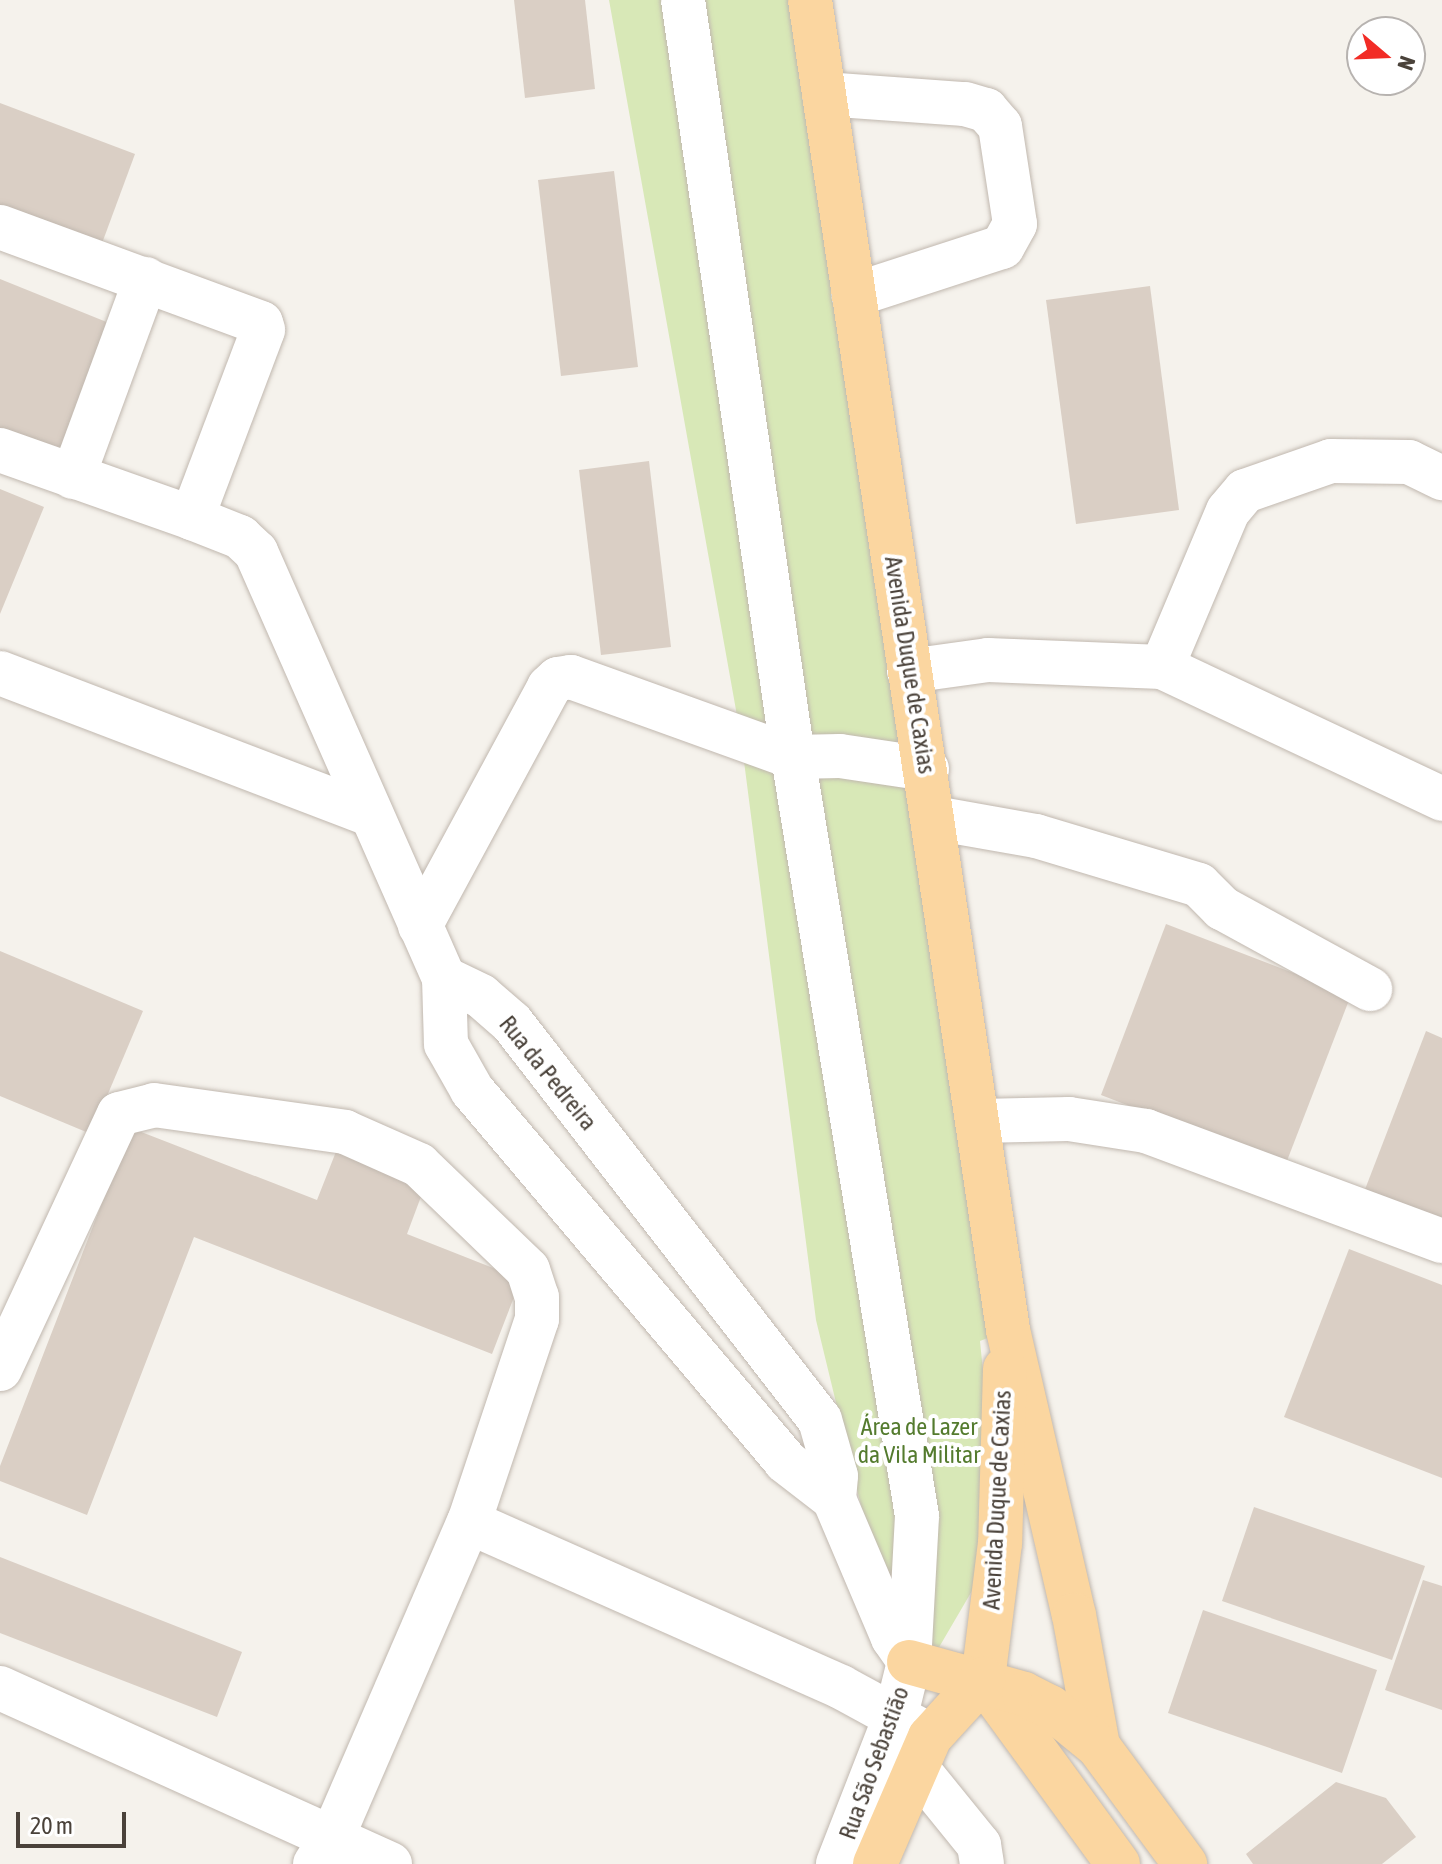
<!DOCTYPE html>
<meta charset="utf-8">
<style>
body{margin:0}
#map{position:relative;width:1442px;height:1864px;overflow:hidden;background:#f5f2ec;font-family:"Asap Condensed",sans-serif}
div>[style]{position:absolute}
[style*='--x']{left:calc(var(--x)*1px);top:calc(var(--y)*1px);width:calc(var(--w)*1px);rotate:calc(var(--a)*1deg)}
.green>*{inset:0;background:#d8e8b7}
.building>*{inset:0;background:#dacfc5}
.roads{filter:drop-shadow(0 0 2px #c1b8af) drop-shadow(0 0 2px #c1b8af)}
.minor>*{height:44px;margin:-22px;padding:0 22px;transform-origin:22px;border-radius:22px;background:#fff}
.major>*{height:44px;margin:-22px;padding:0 22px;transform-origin:22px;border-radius:22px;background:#fbd6a0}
span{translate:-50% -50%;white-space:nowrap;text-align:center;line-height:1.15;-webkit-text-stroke:8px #fff;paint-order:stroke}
.street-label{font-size:24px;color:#4a423a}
.park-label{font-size:24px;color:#547b2e}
.north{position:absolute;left:1346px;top:16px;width:80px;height:80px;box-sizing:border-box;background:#fff;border:2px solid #b7b3b0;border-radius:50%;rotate:109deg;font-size:22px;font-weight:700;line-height:32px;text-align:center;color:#4a423a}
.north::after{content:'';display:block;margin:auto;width:28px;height:36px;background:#f22c26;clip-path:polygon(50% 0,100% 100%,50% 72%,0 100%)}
.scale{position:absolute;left:16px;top:1812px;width:110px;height:36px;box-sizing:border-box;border:4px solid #4a423a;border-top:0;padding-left:10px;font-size:24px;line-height:28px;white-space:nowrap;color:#4a423a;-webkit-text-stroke:6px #fff;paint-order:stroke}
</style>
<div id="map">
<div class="green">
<i style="clip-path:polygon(609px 0,806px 0,1008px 1330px,980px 1341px,1000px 1543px,938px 1649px,893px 1638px,816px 1320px,741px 738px)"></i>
</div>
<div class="building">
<i style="clip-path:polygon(514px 0,585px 0,595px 89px,525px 98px)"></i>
<i style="clip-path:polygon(0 103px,135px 154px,101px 246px,0 208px)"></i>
<i style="clip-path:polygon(614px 171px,638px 367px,561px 376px,538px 180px)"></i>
<i style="clip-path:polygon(0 279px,114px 325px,60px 460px,0 435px)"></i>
<i style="clip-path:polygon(1150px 286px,1179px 510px,1076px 524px,1046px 300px)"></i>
<i style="clip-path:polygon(649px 461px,671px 647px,601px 655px,579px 470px)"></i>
<i style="clip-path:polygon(0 489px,44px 507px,0 614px)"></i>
<i style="clip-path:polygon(1166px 924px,1351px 995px,1285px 1166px,1101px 1095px)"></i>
<i style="clip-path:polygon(0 951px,143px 1011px,91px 1134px,0 1096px)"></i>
<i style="clip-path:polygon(1426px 1031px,1442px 1038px,1442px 1222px,1364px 1192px)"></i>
<i style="clip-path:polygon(131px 1128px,317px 1200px,339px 1144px,428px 1178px,407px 1234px,521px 1279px,492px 1354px,194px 1237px,87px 1515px,0 1481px,0 1466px)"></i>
<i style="clip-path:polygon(1349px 1249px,1442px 1285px,1442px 1478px,1284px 1417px)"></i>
<i style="clip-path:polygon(1254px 1507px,1425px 1566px,1392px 1660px,1222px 1601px)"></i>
<i style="clip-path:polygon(0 1557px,242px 1652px,217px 1717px,0 1633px)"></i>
<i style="clip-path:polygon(1423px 1580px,1442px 1586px,1442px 1710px,1385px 1690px)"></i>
<i style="clip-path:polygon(1203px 1610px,1377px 1670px,1342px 1773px,1168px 1713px)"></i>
<i style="clip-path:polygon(1336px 1782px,1386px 1798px,1416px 1837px,1382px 1864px,1253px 1864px,1246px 1854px)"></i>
</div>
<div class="roads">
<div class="minor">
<i style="--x:683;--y:0;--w:765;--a:81.73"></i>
<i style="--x:793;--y:757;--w:769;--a:80.72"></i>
<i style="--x:917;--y:1516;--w:146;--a:93.1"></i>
<i style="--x:909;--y:1662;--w:55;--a:103.8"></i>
<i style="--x:896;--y:1715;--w:160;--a:111.3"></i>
<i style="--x:824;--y:94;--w:141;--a:4.1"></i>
<i style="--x:965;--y:104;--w:22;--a:16"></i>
<i style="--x:986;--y:110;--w:21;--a:49"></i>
<i style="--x:1000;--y:126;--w:99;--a:81.3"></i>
<i style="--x:1015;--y:224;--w:26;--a:119"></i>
<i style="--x:1002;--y:247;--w:156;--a:162"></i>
<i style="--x:0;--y:227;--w:278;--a:20.2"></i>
<i style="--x:261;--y:323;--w:7;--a:74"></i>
<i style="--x:263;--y:330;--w:201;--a:110.7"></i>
<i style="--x:0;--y:450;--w:204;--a:19.5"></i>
<i style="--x:192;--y:518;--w:52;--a:21.6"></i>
<i style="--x:240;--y:537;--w:22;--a:43"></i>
<i style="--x:256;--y:552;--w:466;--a:66.2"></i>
<i style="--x:444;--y:978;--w:66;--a:88.3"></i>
<i style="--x:446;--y:1044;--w:53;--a:60.5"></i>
<i style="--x:472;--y:1090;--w:485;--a:49.8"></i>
<i style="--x:785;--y:1461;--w:62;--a:37.8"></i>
<i style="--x:73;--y:477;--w:211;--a:-69.8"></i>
<i style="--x:1162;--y:667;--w:169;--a:-67.1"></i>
<i style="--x:1228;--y:511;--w:26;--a:-50"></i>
<i style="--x:1245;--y:491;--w:91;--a:-19.2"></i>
<i style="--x:1331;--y:461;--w:78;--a:0.7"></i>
<i style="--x:1409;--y:462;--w:37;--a:26"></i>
<i style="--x:909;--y:671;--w:80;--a:-7.9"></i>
<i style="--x:988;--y:660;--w:174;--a:2.3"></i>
<i style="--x:1162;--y:667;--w:310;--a:25.2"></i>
<i style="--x:0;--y:673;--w:397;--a:20.9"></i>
<i style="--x:934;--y:818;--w:104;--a:10"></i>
<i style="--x:1036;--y:836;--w:170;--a:16.7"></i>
<i style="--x:1199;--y:885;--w:33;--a:45"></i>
<i style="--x:1222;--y:908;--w:169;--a:28.7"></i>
<i style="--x:420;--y:926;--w:272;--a:-61.6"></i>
<i style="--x:549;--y:687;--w:12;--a:-42"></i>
<i style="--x:558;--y:679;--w:13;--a:-9"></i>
<i style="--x:571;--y:677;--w:236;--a:19.8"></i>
<i style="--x:793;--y:757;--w:47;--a:-1.2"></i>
<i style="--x:840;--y:756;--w:88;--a:8.5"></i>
<i style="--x:444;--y:978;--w:41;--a:25.9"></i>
<i style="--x:481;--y:996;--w:41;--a:41.1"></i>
<i style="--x:512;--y:1023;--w:502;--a:52.2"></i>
<i style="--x:820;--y:1420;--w:58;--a:74.1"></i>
<i style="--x:836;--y:1476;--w:23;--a:95"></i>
<i style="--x:834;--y:1499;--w:151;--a:67"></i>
<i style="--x:893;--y:1638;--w:28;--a:55"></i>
<i style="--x:979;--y:1121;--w:90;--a:-1.3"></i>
<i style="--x:1069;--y:1119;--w:78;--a:8.9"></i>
<i style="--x:1146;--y:1131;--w:316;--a:20.4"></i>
<i style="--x:0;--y:1369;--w:281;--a:-65"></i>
<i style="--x:119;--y:1114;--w:36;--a:-14"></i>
<i style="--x:154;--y:1105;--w:193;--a:8"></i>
<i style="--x:345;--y:1132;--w:81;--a:24"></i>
<i style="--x:419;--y:1165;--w:151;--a:43.9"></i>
<i style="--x:528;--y:1270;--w:28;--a:72"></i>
<i style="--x:537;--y:1297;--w:22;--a:90"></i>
<i style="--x:537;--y:1319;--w:214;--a:108.5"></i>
<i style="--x:0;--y:1688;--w:428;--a:24.3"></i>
<i style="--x:915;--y:1766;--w:102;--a:51"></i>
<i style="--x:979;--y:1845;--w:19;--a:81"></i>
<i style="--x:315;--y:1864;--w:31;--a:-57"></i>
<i style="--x:332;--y:1838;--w:344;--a:-66.6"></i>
<i style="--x:469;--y:1522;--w:407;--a:23.9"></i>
<i style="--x:841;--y:1687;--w:88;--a:28.6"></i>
</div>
<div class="major">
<i style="--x:810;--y:0;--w:1345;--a:81.53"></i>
<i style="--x:1008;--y:1330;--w:293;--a:77"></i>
<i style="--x:1074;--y:1615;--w:133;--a:79.6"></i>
<i style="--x:1098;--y:1746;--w:147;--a:53.6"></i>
<i style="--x:1005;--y:1369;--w:174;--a:91.6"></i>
<i style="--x:1000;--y:1543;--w:137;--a:97.1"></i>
<i style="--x:983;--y:1679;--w:229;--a:53.9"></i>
<i style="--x:909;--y:1662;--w:119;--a:15.5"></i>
<i style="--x:1024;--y:1694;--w:29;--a:27"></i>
<i style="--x:1050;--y:1707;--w:62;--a:39.1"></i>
<i style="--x:875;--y:1864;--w:138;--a:-66.6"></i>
<i style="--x:930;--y:1737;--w:79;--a:-47.6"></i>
</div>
</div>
<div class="street-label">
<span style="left:910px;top:665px;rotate:81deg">Avenida Duque de Caxias</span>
<span style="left:548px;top:1073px;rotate:51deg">Rua da Pedreira</span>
<span style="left:997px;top:1500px;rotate:-87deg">Avenida Duque de Caxias</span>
<span style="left:874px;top:1763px;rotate:-70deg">Rua São Sebastião</span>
</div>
<div class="park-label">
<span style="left:919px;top:1441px">Área de Lazer<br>da Vila Militar</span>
</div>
<div class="north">N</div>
<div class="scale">20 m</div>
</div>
